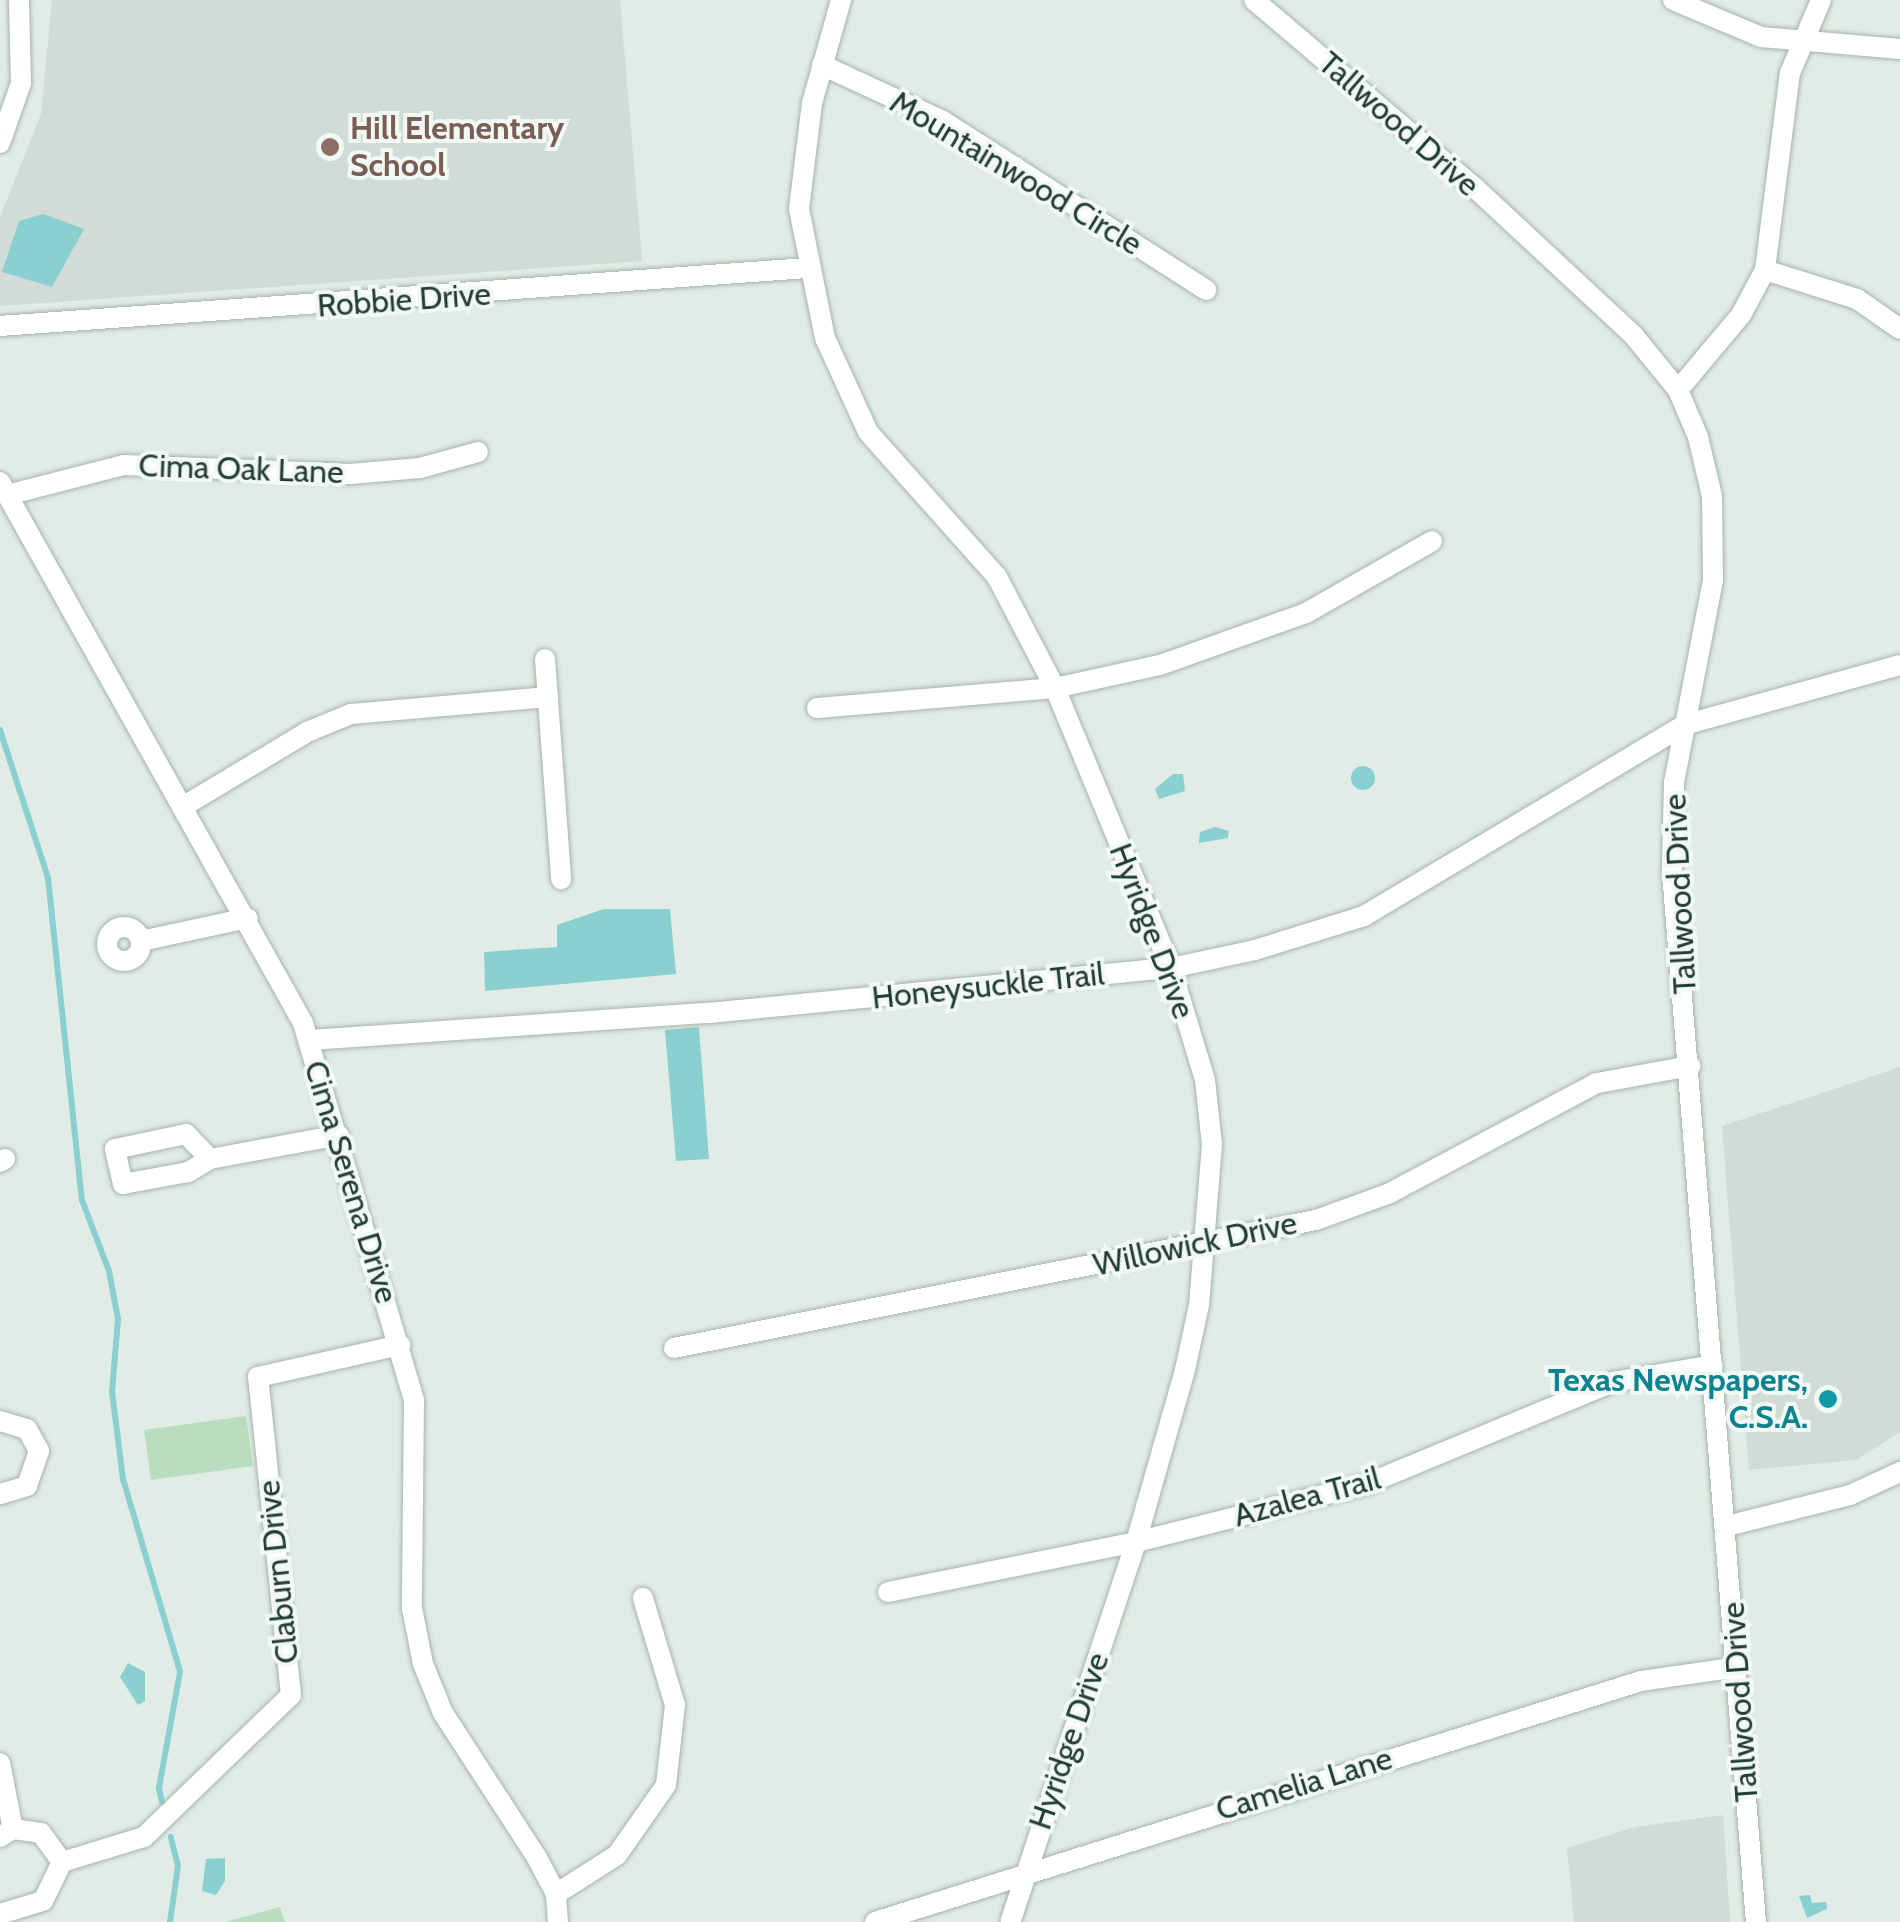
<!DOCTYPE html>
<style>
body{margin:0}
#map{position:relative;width:1900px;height:1922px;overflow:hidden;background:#e2ece6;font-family:Cabin,sans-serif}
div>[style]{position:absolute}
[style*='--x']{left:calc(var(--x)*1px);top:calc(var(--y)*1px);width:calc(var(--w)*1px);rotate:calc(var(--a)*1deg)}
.built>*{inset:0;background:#d0dcd5}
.green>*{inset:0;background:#baddbf}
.water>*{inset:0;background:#8ad0d1}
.round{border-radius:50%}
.stream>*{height:6px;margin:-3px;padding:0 3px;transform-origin:3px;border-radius:3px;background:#8ad0d1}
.roads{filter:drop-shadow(0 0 2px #a5b4ac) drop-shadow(0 0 2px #a5b4ac)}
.minor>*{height:20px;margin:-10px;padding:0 10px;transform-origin:10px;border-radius:10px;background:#fff}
.minor>.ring{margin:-10px;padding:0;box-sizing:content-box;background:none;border:20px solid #fff;border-radius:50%}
.dots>*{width:28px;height:28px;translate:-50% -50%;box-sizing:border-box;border:5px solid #f2f8f4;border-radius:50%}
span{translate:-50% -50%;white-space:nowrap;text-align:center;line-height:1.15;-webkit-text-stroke:8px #f2f8f4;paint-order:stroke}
.street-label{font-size:32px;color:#223d32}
.education-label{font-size:32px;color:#785e54;font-weight:700}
.left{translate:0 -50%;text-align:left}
.culture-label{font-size:32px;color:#0d838f;font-weight:700}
.right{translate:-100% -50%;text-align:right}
</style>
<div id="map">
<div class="built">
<i style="clip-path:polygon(52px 0,620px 0,642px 261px,0 306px,0 217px,41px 114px)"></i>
<i style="clip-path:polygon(1900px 1067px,1900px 1432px,1856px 1460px,1749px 1470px,1722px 1126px)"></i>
<i style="clip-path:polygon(1723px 1815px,1730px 1922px,1574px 1922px,1567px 1848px,1635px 1827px)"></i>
</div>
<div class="green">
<i style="clip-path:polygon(246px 1416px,253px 1466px,151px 1480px,144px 1430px)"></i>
<i style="clip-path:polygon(280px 1907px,285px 1922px,225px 1922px)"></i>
</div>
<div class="water">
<i style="clip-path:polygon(43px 214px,84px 229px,52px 287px,2px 272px,19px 221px)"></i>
<i class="round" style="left:1351px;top:766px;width:24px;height:24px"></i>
<i style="clip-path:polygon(1173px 774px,1183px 774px,1185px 791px,1159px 799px,1155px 789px)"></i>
<i style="clip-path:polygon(1215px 827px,1229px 831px,1228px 838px,1199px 843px,1200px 832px)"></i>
<i style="clip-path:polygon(604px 909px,670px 909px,676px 974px,485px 991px,484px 952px,557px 947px,557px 925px)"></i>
<i style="clip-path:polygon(699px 1027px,709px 1159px,676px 1161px,665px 1030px)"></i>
<i style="clip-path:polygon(128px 1663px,145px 1672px,145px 1701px,138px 1705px,120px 1677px)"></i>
<i style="clip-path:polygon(225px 1858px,225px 1881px,216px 1895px,202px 1891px,206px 1859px)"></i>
<i style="clip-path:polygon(1810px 1895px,1812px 1903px,1826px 1902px,1827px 1909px,1807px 1918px,1799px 1896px)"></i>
</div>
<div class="stream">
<i style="--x:0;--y:730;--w:156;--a:72"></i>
<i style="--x:48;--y:878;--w:324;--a:84"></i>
<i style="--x:82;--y:1200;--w:76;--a:69.2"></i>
<i style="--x:109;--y:1271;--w:49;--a:79.4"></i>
<i style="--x:118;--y:1319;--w:73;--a:94.7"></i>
<i style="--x:112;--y:1392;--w:88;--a:82.8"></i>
<i style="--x:123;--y:1479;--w:201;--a:73.5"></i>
<i style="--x:180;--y:1672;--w:118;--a:100.3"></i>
<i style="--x:159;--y:1788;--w:14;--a:78"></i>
<i style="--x:170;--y:1922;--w:57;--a:-81.9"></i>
<i style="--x:178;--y:1866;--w:30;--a:-104"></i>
</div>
<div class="roads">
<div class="minor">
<i style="--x:841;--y:0;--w:107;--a:105.7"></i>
<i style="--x:812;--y:103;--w:107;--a:97"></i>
<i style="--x:799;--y:209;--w:132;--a:78.6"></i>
<i style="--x:825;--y:338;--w:103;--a:65.4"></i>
<i style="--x:868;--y:432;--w:194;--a:48.3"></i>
<i style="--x:997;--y:577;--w:125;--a:62.4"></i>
<i style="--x:1055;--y:688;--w:303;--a:67.5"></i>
<i style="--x:1171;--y:968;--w:117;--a:73.1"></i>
<i style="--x:1205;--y:1080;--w:64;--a:83.8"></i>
<i style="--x:1212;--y:1144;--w:162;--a:94.6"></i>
<i style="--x:1199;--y:1305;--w:66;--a:102.2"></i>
<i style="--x:1185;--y:1370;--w:179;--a:105.9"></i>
<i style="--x:1136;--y:1542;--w:400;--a:108.3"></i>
<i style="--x:1254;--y:0;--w:290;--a:40.4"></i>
<i style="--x:1475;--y:188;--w:217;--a:42.9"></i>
<i style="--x:1634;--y:336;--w:70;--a:50.8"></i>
<i style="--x:1678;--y:390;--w:51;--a:66.9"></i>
<i style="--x:1698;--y:437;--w:61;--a:76.7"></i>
<i style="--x:1712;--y:496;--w:84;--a:89.3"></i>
<i style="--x:1713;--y:580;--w:207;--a:100.9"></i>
<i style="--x:1674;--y:783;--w:89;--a:91.3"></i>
<i style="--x:1672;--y:872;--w:1053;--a:85.43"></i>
<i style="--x:1673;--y:0;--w:95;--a:22.8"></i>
<i style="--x:1761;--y:37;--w:140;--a:4.9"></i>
<i style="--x:822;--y:65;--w:133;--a:24.8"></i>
<i style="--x:943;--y:121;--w:313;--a:32.7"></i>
<i style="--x:0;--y:143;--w:64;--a:-70.7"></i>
<i style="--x:21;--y:83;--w:83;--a:-91.4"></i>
<i style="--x:1765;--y:270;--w:96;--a:17.5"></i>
<i style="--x:1857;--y:299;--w:52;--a:34.9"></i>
<i style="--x:0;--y:326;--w:809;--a:-4.11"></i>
<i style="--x:1678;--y:390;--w:98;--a:-50"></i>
<i style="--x:1741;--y:315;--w:51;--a:-61.9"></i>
<i style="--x:1765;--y:270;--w:199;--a:-82.8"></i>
<i style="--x:1790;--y:73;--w:79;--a:-67"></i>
<i style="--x:0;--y:482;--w:620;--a:60.75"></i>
<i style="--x:303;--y:1023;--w:393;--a:73.6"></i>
<i style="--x:414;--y:1400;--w:208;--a:90.6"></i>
<i style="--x:412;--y:1608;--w:57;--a:78.9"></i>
<i style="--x:423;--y:1664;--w:53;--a:67.8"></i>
<i style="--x:443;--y:1713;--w:171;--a:57"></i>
<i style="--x:536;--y:1856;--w:43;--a:62.2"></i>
<i style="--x:556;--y:1894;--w:28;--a:86"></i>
<i style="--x:7;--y:495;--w:121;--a:-14.4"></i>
<i style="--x:124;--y:465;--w:226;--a:2.3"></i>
<i style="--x:350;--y:474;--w:70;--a:-4.9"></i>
<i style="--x:420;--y:468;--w:60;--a:-15.4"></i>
<i style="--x:545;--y:659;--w:221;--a:85.8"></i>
<i style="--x:817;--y:708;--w:239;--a:-4.8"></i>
<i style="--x:1055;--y:688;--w:107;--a:-12.4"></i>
<i style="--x:1160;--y:665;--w:155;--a:-19.6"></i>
<i style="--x:1306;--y:613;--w:145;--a:-29.7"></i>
<i style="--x:184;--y:806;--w:144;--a:-31"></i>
<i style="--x:307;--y:732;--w:48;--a:-22.2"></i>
<i style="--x:351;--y:714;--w:198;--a:-4.9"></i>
<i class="ring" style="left:107px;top:927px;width:14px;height:14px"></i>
<i style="--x:141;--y:941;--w:109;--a:-12.1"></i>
<i style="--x:309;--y:1040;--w:401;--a:-3.9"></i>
<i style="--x:709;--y:1013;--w:464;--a:-5.6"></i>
<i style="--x:1171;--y:968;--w:86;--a:-12.1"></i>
<i style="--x:1255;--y:950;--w:114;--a:-17.3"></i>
<i style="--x:1364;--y:916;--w:373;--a:-30.8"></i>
<i style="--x:1684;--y:725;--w:224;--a:-15.5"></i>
<i style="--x:210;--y:1159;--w:26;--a:149"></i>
<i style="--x:188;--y:1172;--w:66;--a:169.5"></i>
<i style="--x:123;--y:1184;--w:36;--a:-103"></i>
<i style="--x:115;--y:1149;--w:73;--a:-11.9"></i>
<i style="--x:186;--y:1134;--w:35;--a:46"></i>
<i style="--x:210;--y:1159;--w:131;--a:-10.5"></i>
<i style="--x:0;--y:1162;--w:6;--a:-31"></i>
<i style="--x:674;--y:1348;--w:655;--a:-11.28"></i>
<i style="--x:1316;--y:1220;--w:79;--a:-20"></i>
<i style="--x:1390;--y:1193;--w:234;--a:-28"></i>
<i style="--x:1597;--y:1083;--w:95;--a:-10.4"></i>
<i style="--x:0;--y:1421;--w:28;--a:17"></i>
<i style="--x:27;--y:1429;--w:25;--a:61"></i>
<i style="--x:39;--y:1451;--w:37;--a:109"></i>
<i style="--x:27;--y:1486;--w:28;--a:163"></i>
<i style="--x:1727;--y:1526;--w:127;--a:-14.1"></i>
<i style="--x:1850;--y:1495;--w:55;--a:-24.7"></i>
<i style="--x:888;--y:1592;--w:253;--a:-11.4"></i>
<i style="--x:1136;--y:1542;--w:238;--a:-14.1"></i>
<i style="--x:1367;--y:1484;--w:266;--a:-22.5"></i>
<i style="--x:1613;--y:1382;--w:101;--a:-9.6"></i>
<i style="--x:0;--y:1763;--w:67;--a:78.9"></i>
<i style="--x:0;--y:1837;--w:15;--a:-32"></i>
<i style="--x:13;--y:1829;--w:28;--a:8"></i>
<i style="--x:41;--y:1833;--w:36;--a:54"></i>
<i style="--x:62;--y:1862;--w:43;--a:116"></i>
<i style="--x:43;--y:1901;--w:45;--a:163.2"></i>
<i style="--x:62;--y:1862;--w:86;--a:-17"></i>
<i style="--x:144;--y:1837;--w:204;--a:-44"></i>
<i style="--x:291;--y:1695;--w:320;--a:-95.9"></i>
<i style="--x:258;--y:1377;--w:146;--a:-12.7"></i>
<i style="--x:556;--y:1894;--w:72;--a:-32.6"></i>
<i style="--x:617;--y:1855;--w:85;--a:-55"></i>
<i style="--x:666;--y:1785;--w:81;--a:-83.6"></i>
<i style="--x:675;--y:1705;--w:112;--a:-106.7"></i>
<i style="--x:875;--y:1922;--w:803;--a:-17.46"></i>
<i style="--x:1641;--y:1681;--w:98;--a:-8.2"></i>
</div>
</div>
<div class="dots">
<i style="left:330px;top:147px;background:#8d6e63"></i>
<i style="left:1828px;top:1399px;background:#0f9aa8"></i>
</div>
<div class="street-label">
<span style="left:1399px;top:124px;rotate:41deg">Tallwood Drive</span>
<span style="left:1016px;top:173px;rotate:31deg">Mountainwood Circle</span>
<span style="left:404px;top:300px;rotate:-4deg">Robbie Drive</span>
<span style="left:241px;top:469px;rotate:2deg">Cima Oak Lane</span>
<span style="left:1680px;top:894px;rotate:-93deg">Tallwood Drive</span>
<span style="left:1152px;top:931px;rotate:69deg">Hyridge Drive</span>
<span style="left:988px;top:986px;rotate:-6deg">Honeysuckle Trail</span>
<span style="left:351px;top:1182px;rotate:73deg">Cima Serena Drive</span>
<span style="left:1195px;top:1244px;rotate:-12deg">Willowick Drive</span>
<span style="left:1307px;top:1497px;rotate:-15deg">Azalea Trail</span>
<span style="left:278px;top:1572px;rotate:-96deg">Claburn Drive</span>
<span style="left:1740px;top:1702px;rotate:-94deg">Tallwood Drive</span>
<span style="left:1069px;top:1741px;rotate:-71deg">Hyridge Drive</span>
<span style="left:1304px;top:1784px;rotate:-17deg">Camelia Lane</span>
</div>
<div class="education-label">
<span class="left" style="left:350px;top:147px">Hill Elementary<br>School</span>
</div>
<div class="culture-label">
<span class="right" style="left:1808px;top:1399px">Texas Newspapers,<br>C.S.A.</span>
</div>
</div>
